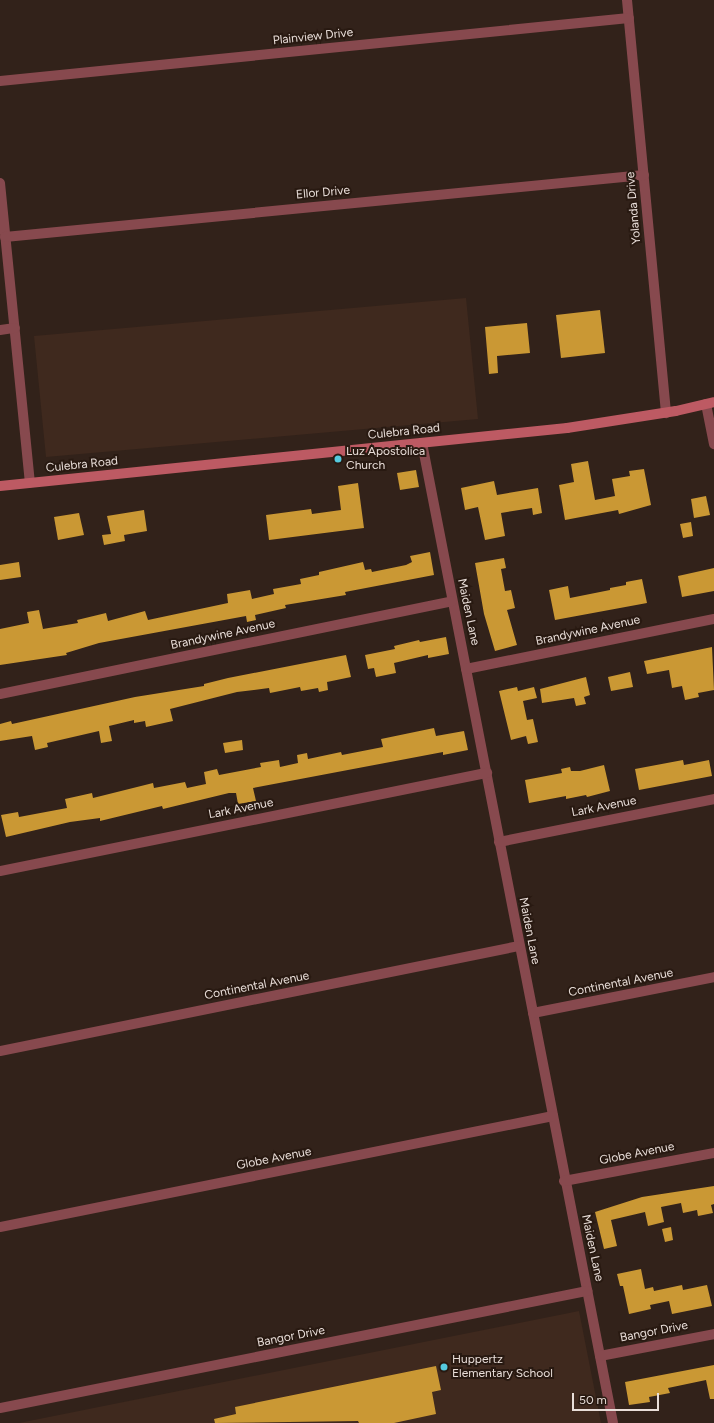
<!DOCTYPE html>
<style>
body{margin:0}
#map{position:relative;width:714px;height:1423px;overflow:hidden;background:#32221a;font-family:Figtree,sans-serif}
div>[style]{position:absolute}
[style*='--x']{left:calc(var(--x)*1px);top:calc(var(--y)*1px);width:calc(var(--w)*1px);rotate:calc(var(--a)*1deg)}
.built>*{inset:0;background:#3f291e}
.building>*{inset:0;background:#ca9834}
.minor>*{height:10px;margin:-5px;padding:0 5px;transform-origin:5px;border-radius:5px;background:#87494e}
.secondary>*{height:10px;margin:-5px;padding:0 5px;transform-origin:5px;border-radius:5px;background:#bd5a63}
.dots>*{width:11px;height:11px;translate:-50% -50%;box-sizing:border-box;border:2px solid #281911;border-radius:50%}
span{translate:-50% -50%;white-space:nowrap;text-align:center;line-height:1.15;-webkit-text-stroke:4px #281911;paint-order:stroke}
.street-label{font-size:12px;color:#e9ded9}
.poi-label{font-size:12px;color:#e9ded9}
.left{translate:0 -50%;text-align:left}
.scale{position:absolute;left:572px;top:1393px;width:87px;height:18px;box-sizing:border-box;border:2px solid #e9ded9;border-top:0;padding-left:5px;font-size:12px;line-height:14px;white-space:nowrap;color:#e9ded9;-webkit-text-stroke:3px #281911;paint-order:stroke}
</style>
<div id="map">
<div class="built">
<i style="clip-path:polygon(466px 298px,478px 419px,46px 457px,34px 336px)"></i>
<i style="clip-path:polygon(579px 1311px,601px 1423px,19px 1423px)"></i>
</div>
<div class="building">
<i style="clip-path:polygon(600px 310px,605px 353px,561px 358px,556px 315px)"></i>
<i style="clip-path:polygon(527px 323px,530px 353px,497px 356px,498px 373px,489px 374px,485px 327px)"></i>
<i style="clip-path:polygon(588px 461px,595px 500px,615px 496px,612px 479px,630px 476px,629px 471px,644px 469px,651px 505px,619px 514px,618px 510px,565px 520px,559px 485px,574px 482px,571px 464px)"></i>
<i style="clip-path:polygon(416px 470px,419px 487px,400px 490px,397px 473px)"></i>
<i style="clip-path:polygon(494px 481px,497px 495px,538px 488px,542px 513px,533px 515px,532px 508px,501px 513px,505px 536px,485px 540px,478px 507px,465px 510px,461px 488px)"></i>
<i style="clip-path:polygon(358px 483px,364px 528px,269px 540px,266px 515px,311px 509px,312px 514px,341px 510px,338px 486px)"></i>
<i style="clip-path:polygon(706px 496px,710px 515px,694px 518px,691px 499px)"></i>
<i style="clip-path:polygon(144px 510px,147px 531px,124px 535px,125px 541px,104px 545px,102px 535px,111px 534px,107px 516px)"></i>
<i style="clip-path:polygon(79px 513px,84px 535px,58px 540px,54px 517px)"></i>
<i style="clip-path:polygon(691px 522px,693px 536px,683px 538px,680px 524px)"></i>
<i style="clip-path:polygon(430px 552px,434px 575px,345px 592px,346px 595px,285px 605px,286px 608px,255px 615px,256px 620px,247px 622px,246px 616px,99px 643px,66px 653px,67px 655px,0 665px,0 629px,29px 623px,27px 612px,39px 610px,43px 629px,78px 623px,77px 620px,106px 613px,108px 621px,145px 611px,148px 620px,228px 603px,227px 594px,250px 590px,252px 599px,274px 594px,273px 589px,301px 584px,300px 579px,319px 575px,319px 572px,363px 562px,365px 570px,371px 569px,372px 572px,406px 565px,412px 562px,410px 556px)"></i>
<i style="clip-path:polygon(504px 558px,506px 568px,501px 569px,505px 591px,511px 590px,515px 608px,507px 610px,517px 645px,495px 651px,484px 614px,475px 563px)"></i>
<i style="clip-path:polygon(19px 562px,21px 577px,0 580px,0 565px)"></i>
<i style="clip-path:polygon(714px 568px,714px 591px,682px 597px,678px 576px)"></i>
<i style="clip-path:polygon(642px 579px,647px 603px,555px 620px,549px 590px,568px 586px,570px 598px,610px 590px,610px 588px,626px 585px,626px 582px)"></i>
<i style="clip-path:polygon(446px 637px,449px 654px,428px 658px,428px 655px,394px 663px,396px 673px,376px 677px,374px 668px,368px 669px,365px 655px,395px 649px,394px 646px,419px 640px,420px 642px)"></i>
<i style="clip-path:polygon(712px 647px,714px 690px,698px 693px,699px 697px,685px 700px,682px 686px,672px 688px,669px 670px,647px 674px,644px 661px)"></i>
<i style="clip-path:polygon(346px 655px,351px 677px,327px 682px,328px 690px,319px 692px,318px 688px,301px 691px,300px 687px,270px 693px,269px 688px,237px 692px,170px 709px,173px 721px,146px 727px,145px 721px,134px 723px,134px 720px,109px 726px,112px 741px,101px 743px,99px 731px,47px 743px,48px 747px,35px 750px,32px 736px,0 741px,0 724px,11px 721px,12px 724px,135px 697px,204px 686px,204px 684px,228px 678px)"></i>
<i style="clip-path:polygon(630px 672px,633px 687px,611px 691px,608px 677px)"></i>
<i style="clip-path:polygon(586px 677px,590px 695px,584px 697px,586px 704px,576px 706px,574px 698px,542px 703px,540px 689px)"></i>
<i style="clip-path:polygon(517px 687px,518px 691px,534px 687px,537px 698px,523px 701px,527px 720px,533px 719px,538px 742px,528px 744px,526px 736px,511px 740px,499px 691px)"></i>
<i style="clip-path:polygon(434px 728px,436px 736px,464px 731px,468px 750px,443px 755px,443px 752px,253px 788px,256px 801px,238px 804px,236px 793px,229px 793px,163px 809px,162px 806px,100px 821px,100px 818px,70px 822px,6px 837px,1px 815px,18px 812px,19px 817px,67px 808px,65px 799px,92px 793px,93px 798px,153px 783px,154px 788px,185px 782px,187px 788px,206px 784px,204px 772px,217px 769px,219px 775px,261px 767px,260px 763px,279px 760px,280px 767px,298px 763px,297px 755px,307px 753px,308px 759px,341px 752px,342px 755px,383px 747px,381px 739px)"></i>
<i style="clip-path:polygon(242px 740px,243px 750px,225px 753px,223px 743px)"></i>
<i style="clip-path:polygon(683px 760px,684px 765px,709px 760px,712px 776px,639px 790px,635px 769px)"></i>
<i style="clip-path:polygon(604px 765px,610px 791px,587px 797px,586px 795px,566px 799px,566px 796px,529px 803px,525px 780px,562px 773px,561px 769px,570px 767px,571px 771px,580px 771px)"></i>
<i style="clip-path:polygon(714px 1186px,714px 1204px,711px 1205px,713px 1213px,698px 1216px,697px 1210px,683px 1213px,681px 1203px,661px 1207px,664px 1222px,648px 1226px,645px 1212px,611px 1220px,617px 1246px,604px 1249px,595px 1212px,642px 1197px)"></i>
<i style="clip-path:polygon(671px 1227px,673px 1240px,665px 1242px,662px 1229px)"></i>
<i style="clip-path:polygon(641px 1269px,645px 1289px,653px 1287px,654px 1291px,682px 1285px,683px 1290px,707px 1285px,712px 1306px,672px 1314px,669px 1301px,650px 1305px,651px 1309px,629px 1314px,623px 1286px,620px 1286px,617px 1274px)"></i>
<i style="clip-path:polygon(714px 1365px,714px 1399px,710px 1399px,706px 1380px,668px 1388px,670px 1393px,649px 1397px,650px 1402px,629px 1405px,625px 1382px)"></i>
<i style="clip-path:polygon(436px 1366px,441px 1390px,432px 1392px,436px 1414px,394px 1423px,359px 1423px,358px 1421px,215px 1423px,214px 1419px,236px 1414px,235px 1407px)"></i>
</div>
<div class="minor">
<i style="--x:627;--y:0;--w:415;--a:84.6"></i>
<i style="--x:0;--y:81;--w:632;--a:-5.72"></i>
<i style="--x:0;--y:183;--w:301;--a:84.3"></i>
<i style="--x:5;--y:237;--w:642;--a:-5.54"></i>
<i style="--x:0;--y:330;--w:15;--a:-8"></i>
<i style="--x:706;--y:404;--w:41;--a:78.7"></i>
<i style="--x:422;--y:443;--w:998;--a:78.97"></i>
<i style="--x:466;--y:669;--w:253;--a:-11.4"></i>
<i style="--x:0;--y:694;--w:461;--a:-11.6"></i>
<i style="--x:499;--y:842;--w:219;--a:-11.3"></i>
<i style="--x:0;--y:871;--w:497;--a:-11.4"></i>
<i style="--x:533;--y:1013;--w:185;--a:-11.2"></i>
<i style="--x:0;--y:1051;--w:530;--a:-11.44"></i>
<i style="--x:564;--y:1181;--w:153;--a:-10.6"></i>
<i style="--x:0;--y:1227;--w:564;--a:-11.35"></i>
<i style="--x:600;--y:1356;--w:116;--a:-10.9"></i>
<i style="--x:0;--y:1408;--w:599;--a:-11.27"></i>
</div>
<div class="secondary">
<i style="--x:0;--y:486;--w:570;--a:-5.84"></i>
<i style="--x:567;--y:428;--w:110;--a:-8.9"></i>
<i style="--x:676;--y:411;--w:39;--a:-13"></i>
</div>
<div class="dots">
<i style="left:338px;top:459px;background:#55cadf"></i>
<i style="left:444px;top:1367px;background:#55cadf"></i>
</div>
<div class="street-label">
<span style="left:313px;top:37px;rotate:-6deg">Plainview Drive</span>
<span style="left:323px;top:193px;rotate:-5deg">Ellor Drive</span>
<span style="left:634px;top:208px;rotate:-95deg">Yolanda Drive</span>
<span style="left:404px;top:432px;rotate:-6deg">Culebra Road</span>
<span style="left:82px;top:465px;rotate:-6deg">Culebra Road</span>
<span style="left:468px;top:612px;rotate:78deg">Maiden Lane</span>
<span style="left:588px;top:631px;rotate:-12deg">Brandywine Avenue</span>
<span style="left:223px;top:635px;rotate:-12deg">Brandywine Avenue</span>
<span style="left:604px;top:807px;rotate:-11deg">Lark Avenue</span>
<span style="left:241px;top:809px;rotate:-11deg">Lark Avenue</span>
<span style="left:529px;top:931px;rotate:79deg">Maiden Lane</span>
<span style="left:621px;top:983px;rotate:-11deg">Continental Avenue</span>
<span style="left:257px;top:986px;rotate:-11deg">Continental Avenue</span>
<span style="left:637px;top:1154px;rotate:-11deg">Globe Avenue</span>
<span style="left:274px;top:1159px;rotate:-11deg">Globe Avenue</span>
<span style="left:592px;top:1248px;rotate:78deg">Maiden Lane</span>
<span style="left:654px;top:1332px;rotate:-11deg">Bangor Drive</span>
<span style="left:291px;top:1337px;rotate:-11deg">Bangor Drive</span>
</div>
<div class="poi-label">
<span class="left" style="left:346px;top:459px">Luz Apostolica<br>Church</span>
<span class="left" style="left:452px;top:1367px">Huppertz<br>Elementary School</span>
</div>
<div class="scale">50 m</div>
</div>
